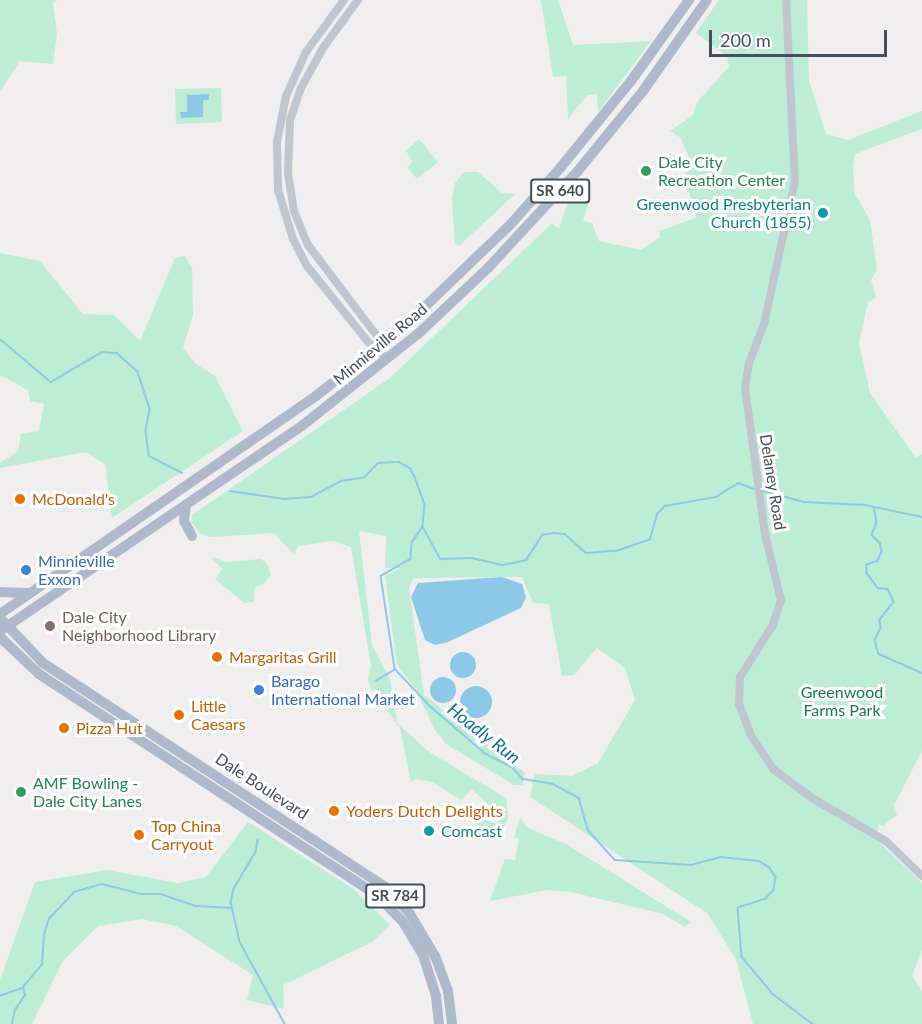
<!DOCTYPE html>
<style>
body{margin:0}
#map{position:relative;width:922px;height:1024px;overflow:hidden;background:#f0eeee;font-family:Lato,sans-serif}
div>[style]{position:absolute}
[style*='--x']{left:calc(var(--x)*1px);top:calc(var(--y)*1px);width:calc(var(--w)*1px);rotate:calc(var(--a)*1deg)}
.green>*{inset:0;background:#beedd6}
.water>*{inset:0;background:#8cc9e8}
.round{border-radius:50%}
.stream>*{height:1.5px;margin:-0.75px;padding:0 0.75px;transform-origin:0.75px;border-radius:0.75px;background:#8cc9e8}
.minor>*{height:8px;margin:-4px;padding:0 4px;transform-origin:4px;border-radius:4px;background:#bfc6cf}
.major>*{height:10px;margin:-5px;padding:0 5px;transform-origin:5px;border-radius:5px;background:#aeb9cc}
.dots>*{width:16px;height:16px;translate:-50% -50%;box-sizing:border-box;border:3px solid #fff;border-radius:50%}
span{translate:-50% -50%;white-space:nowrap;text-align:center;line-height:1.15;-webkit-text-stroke:6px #fff;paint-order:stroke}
.shield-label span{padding:2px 4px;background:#fff;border:2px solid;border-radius:4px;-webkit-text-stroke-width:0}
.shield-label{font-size:15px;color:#474f5a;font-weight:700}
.leisure-label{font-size:16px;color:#27864d}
.left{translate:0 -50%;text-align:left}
.culture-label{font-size:16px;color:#0d838f}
.right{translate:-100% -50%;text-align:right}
.street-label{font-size:16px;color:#474f5a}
.food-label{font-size:16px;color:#c56008}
.shop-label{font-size:16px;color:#366cbe}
.education-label{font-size:16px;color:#785e54}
.park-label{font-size:16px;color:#1b7955}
.water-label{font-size:18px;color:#1272a2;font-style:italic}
.scale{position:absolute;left:709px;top:30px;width:178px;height:27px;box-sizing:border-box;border:3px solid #474f5a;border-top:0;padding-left:8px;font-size:18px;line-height:21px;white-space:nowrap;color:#474f5a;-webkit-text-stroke:4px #fff;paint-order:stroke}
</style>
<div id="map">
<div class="green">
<i style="clip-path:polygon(0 0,57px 0,53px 3px,57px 34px,53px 64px,20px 61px,0 91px)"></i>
<i style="clip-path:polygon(541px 0,558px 0,573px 45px,651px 41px,598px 112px,597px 94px,587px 95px,568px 119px,566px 76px,553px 77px)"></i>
<i style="clip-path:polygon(719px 0,807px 0,809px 81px,826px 134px,848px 140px,922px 111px,922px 129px,855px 154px,853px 168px,855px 194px,870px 220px,877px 270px,871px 280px,876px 298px,868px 302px,859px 343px,870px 393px,916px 458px,922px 454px,922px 751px,894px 805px,897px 815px,883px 826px,879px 824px,876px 839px,922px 883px,922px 950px,912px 976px,922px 991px,922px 1024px,753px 1024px,736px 959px,707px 913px,530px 797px,535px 774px,572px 776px,598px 763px,635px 700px,625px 668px,597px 648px,574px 675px,562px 676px,549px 604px,533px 603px,522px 577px,423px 578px,413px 579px,409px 588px,424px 695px,525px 773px,522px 785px,514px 785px,446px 744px,435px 730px,416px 690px,397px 665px,385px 576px,400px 568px,385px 568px,386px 536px,359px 531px,372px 645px,390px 679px,397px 723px,429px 752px,506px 798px,508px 818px,501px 833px,493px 836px,477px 824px,474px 817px,498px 824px,500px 816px,472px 789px,461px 800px,432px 782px,416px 779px,411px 782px,400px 728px,381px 702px,377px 689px,371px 690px,368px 680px,371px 666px,351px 547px,334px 541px,298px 546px,294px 554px,274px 533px,210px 537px,199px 533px,191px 522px,192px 515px,390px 378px,552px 223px,559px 229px,569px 197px,587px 177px,588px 204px,583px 221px,592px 223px,599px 241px,641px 250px,660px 237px,659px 231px,696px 218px,685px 177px,691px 163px,681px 138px,670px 131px,693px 115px,697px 102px,729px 67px,727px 56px,696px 33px)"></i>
<i style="clip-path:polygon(221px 88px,222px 122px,176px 124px,175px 89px)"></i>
<i style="clip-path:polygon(419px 139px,438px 162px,417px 179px,407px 167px,413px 162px,406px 151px)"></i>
<i style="clip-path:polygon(464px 172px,478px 172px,502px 193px,515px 194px,459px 246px,455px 244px,452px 199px,455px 183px)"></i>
<i style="clip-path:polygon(0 253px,40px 261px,83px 314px,114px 315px,140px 341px,175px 258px,185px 256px,192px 268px,193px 315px,183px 348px,196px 364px,215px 376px,243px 431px,112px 518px,105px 464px,86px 452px,0 468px,0 463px,18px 451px,21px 434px,39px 431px,44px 404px,30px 401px,28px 390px,0 375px)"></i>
<i style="clip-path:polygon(211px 557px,226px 562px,261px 559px,268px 565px,271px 575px,263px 584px,255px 587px,254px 602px,244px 603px,215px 579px,222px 569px)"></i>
<i style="clip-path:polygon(520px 818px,528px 828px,566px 844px,691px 922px,685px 927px,663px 914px,571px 892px,548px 890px,490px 901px,505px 859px,515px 860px,519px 839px,514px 837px)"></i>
<i style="clip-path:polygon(248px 822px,352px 888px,390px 925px,372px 942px,283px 985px,284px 1009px,247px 1000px,253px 975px,176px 926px,142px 919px,98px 926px,63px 961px,32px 1024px,0 1024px,0 980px,35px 882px,107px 870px,178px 883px,206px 877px)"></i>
</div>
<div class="water">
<i style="clip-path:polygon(209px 94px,209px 100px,203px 100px,203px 117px,181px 118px,180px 112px,187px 112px,187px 95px)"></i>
<i style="clip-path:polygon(502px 577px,522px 584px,526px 597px,521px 608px,448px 642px,435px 645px,425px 640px,411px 597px,418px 583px)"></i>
<i class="round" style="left:450px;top:652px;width:26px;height:26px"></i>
<i class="round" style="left:430px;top:677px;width:26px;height:26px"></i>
<i class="round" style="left:460px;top:686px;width:32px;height:32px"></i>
</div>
<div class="stream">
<i style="--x:0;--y:339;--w:67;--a:40.1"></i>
<i style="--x:51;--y:382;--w:59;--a:-30.5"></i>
<i style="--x:102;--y:352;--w:15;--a:4"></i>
<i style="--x:117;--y:353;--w:28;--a:42"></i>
<i style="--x:138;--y:372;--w:40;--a:72"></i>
<i style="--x:150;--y:410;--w:21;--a:101"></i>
<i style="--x:146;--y:431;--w:25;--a:83"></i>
<i style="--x:149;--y:456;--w:37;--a:27"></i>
<i style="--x:761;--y:490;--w:45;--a:15.6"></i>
<i style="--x:804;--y:502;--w:61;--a:2.8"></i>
<i style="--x:865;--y:505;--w:58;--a:11.9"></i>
<i style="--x:230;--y:491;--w:55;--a:8.4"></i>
<i style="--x:284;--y:499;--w:27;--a:-4"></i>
<i style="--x:311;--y:497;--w:34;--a:-28"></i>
<i style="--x:341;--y:481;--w:24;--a:-9"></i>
<i style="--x:365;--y:477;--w:19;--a:-47"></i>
<i style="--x:378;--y:463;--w:21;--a:-3"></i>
<i style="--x:399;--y:462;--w:13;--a:29"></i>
<i style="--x:410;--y:468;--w:10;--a:61"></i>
<i style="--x:415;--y:477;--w:29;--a:70"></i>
<i style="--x:425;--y:504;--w:23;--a:95"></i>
<i style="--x:423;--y:527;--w:37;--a:61"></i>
<i style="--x:441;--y:559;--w:31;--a:-2"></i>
<i style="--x:472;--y:558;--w:32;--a:13"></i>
<i style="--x:503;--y:565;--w:24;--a:-12"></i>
<i style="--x:526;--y:560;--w:30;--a:-57"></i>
<i style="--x:542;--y:535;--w:11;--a:-10"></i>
<i style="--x:553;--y:533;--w:12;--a:5"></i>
<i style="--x:565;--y:534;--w:28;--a:42"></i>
<i style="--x:586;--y:553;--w:30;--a:-4"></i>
<i style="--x:616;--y:551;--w:36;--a:-19"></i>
<i style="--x:650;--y:539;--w:26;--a:-74"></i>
<i style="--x:657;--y:514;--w:11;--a:-45"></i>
<i style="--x:665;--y:506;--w:52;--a:-10"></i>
<i style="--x:716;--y:497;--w:26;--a:-32"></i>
<i style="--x:738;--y:483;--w:20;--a:20"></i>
<i style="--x:874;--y:507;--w:15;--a:79"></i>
<i style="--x:877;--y:522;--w:14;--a:111"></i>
<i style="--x:872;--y:535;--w:11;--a:45"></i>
<i style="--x:880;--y:543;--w:9;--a:77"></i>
<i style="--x:882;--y:552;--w:10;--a:114"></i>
<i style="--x:878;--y:561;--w:12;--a:160"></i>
<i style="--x:867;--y:565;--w:8;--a:90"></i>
<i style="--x:867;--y:573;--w:19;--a:54"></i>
<i style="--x:878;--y:588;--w:10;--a:6"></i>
<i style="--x:888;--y:589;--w:14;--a:65"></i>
<i style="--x:894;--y:602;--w:23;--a:128"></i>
<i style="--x:880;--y:620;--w:8;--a:83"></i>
<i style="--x:881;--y:628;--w:14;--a:115"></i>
<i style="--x:875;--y:641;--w:14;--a:73"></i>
<i style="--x:879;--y:654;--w:47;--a:23.8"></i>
<i style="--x:423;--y:527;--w:19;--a:125"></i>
<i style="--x:412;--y:543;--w:16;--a:94"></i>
<i style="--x:411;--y:559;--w:34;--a:150"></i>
<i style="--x:381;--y:576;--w:94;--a:81.4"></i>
<i style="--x:395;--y:669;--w:51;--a:46.6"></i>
<i style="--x:430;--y:706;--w:74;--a:40.6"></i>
<i style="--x:486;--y:754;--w:30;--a:27"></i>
<i style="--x:513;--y:768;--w:15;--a:48"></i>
<i style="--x:523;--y:779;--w:30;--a:9"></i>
<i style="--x:553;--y:784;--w:30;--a:28"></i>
<i style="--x:579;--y:798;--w:33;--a:74"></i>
<i style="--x:588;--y:830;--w:40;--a:48"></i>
<i style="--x:615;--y:860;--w:76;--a:3.8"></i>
<i style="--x:691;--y:865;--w:31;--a:-15"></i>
<i style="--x:721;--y:857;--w:38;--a:6"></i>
<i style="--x:759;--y:861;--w:12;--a:31"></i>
<i style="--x:769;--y:867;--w:12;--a:55"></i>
<i style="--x:776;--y:877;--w:13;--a:99"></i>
<i style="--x:774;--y:890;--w:12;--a:132"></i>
<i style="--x:766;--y:899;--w:29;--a:162"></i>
<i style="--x:738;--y:908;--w:49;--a:85.3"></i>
<i style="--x:742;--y:957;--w:48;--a:50"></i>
<i style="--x:773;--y:994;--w:50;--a:36.9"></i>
<i style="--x:376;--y:681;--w:22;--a:-32"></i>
<i style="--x:258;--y:840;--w:12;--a:99"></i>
<i style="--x:256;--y:852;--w:43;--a:120.7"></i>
<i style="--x:234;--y:889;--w:13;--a:103"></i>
<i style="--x:231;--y:902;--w:41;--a:77.3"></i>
<i style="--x:240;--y:942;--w:94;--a:61.2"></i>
<i style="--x:0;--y:996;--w:23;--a:-20"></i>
<i style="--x:12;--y:1024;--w:14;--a:-78"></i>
<i style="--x:15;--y:1010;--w:18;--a:-56"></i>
<i style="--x:25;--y:995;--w:8;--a:-104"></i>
<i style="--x:23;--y:987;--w:30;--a:-50"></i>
<i style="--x:42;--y:964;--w:29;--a:-86"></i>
<i style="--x:44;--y:935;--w:17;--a:-73"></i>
<i style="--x:49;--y:919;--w:37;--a:-47"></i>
<i style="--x:74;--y:892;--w:29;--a:-16"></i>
<i style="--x:102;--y:884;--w:40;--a:14.4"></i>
<i style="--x:141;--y:894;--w:20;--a:0"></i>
<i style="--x:161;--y:894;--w:37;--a:19"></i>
<i style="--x:196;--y:906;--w:36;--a:3"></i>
</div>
<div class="minor">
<i style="--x:344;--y:0;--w:64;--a:126.2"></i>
<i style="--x:306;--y:52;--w:48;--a:114.4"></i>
<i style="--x:286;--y:96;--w:47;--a:101.1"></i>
<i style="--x:277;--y:142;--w:48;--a:88.8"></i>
<i style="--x:278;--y:190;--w:51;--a:73"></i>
<i style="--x:293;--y:239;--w:30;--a:63"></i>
<i style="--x:307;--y:266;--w:97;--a:51.2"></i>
<i style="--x:368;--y:342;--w:25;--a:40"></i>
<i style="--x:358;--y:0;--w:59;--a:126.1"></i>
<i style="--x:323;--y:48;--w:46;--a:118.8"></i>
<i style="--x:301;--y:88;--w:34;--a:109"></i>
<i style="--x:290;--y:120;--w:53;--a:92.2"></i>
<i style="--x:288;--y:173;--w:38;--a:81"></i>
<i style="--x:294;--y:211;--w:37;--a:68"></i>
<i style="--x:308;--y:245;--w:114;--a:52.8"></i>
<i style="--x:377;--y:336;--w:12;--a:85"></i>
<i style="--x:786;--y:0;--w:181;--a:87.2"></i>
<i style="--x:795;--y:181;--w:146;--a:102.2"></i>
<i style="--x:764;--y:324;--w:42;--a:111"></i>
<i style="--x:749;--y:363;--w:25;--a:99"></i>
<i style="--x:745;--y:388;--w:147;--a:82.2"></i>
<i style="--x:765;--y:534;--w:68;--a:76.4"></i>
<i style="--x:781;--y:600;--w:26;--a:108"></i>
<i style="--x:773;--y:625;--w:62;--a:122.4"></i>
<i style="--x:740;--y:677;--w:27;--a:92"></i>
<i style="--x:739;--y:704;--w:34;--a:69"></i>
<i style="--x:751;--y:736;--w:40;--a:56"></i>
<i style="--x:773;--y:769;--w:49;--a:36.6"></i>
<i style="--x:812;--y:798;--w:86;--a:30.2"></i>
<i style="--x:886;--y:841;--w:50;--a:44.2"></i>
</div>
<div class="major">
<i style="--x:186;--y:505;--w:16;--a:97"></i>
<i style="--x:184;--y:521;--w:17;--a:62"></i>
<i style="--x:0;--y:592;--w:27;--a:2"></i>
<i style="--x:0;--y:614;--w:384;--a:-34.6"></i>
<i style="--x:316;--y:396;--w:119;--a:-38.5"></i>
<i style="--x:409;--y:322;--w:141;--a:-43.9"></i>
<i style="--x:511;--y:224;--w:76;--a:-48.7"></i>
<i style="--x:561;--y:167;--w:111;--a:-50.9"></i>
<i style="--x:631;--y:81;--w:100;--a:-54.4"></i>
<i style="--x:3;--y:621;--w:58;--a:46.4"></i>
<i style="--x:43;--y:663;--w:409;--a:33.2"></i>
<i style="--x:385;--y:887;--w:37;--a:47"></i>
<i style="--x:410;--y:914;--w:51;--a:59.4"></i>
<i style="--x:436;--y:958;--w:35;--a:70"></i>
<i style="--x:448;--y:991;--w:33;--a:83"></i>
<i style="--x:0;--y:631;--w:366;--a:-34.2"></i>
<i style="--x:303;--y:425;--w:147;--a:-38.4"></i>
<i style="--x:418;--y:334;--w:96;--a:-43.3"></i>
<i style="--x:488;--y:268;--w:131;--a:-47.2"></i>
<i style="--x:577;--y:172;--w:104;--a:-50.8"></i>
<i style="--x:643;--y:91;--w:111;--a:-54.9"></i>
<i style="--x:0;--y:637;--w:54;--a:43.5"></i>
<i style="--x:39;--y:674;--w:404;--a:33.2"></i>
<i style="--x:377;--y:895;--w:37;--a:46"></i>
<i style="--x:403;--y:922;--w:39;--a:59"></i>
<i style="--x:423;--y:955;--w:43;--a:72.4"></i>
<i style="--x:436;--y:996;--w:28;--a:84"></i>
</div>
<div class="dots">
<i style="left:646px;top:171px;background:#2e9e5b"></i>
<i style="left:823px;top:213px;background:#0f9aa8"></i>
<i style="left:20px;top:499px;background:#e8710a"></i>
<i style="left:26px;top:570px;background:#3f7fe0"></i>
<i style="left:50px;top:626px;background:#8d6e63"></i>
<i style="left:217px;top:657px;background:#e8710a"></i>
<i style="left:259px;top:690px;background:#3f7fe0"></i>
<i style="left:179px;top:715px;background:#e8710a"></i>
<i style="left:64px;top:728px;background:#e8710a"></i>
<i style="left:21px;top:792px;background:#2e9e5b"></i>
<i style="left:334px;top:811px;background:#e8710a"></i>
<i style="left:429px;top:831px;background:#0f9aa8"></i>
<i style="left:139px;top:835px;background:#e8710a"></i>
</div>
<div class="shield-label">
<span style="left:560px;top:191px">SR 640</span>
<span style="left:395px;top:896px">SR 784</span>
</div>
<div class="leisure-label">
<span class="left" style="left:658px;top:171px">Dale City<br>Recreation Center</span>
<span class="left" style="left:33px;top:792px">AMF Bowling -<br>Dale City Lanes</span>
</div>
<div class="culture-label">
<span class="right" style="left:811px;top:213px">Greenwood Presbyterian<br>Church (1855)</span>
<span class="left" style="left:441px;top:831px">Comcast</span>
</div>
<div class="street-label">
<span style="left:380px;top:344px;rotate:-40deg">Minnieville Road</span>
<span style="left:773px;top:482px;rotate:81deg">Delaney Road</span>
<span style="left:262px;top:786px;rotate:33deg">Dale Boulevard</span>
</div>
<div class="food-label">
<span class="left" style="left:32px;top:499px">McDonald's</span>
<span class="left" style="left:229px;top:657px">Margaritas Grill</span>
<span class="left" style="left:191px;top:715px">Little<br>Caesars</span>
<span class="left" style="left:76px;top:728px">Pizza Hut</span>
<span class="left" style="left:346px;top:811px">Yoders Dutch Delights</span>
<span class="left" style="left:151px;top:835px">Top China<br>Carryout</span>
</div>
<div class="shop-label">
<span class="left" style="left:38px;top:570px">Minnieville<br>Exxon</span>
<span class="left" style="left:271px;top:690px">Barago<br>International Market</span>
</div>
<div class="education-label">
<span class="left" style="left:62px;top:626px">Dale City<br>Neighborhood Library</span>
</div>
<div class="park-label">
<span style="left:842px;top:701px">Greenwood<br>Farms Park</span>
</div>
<div class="water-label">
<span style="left:484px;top:733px;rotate:38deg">Hoadly Run</span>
</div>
<div class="scale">200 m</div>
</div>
